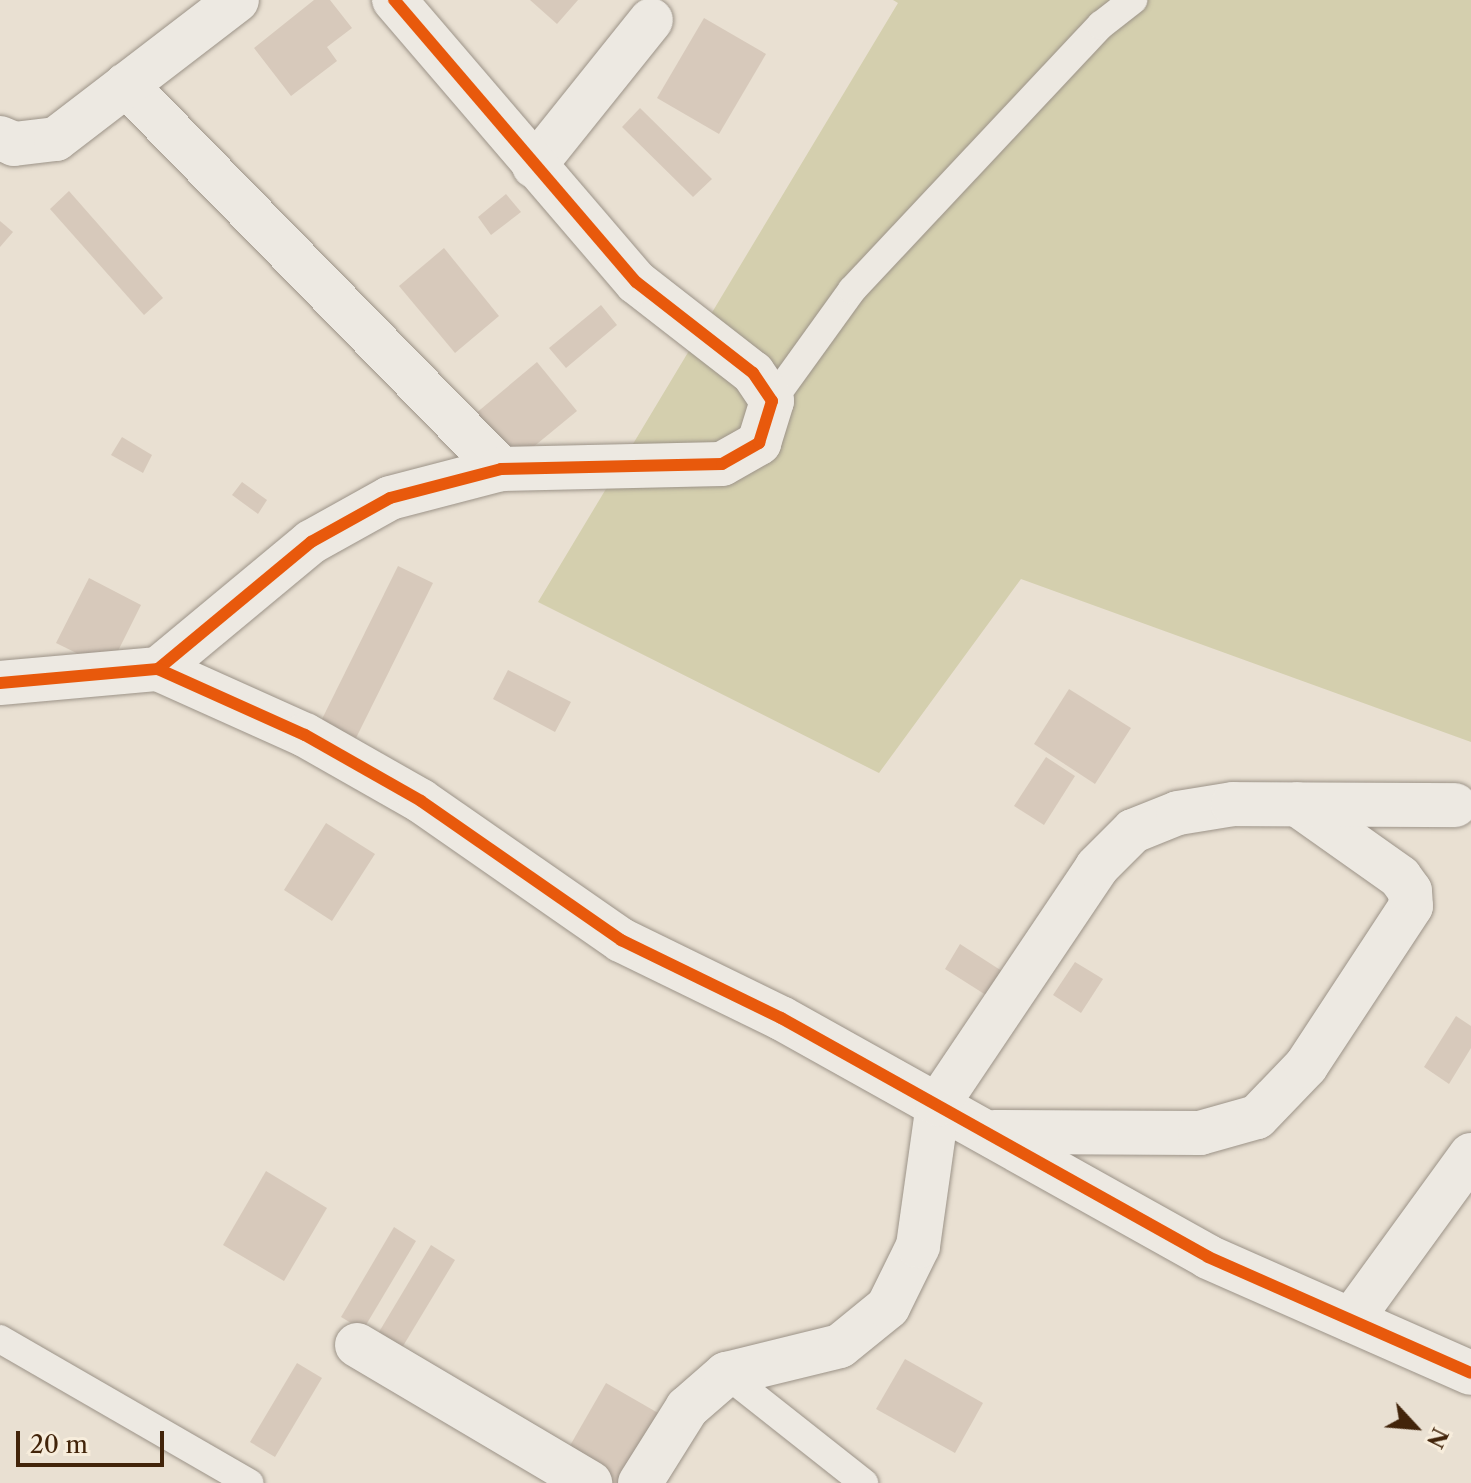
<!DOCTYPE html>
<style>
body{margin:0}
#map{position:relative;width:1471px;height:1483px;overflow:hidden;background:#e9e0d2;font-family:"Libre Caslon Text",serif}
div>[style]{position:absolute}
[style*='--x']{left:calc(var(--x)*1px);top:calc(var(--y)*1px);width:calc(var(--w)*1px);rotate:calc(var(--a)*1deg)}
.green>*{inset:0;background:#d4cfae}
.building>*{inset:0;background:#d7c9bb}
.roads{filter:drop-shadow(0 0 2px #9c9388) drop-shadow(0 0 2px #9c9388)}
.service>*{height:28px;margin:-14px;padding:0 14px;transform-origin:14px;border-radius:14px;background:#ede9e2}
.minor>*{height:44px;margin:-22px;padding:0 22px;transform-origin:22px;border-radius:22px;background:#ede9e2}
.cycleway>*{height:12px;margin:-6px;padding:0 6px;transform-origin:6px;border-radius:6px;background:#e8590c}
span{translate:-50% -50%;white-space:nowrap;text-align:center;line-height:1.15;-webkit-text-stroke:7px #f7eddc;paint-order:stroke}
.north{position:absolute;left:1375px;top:1387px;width:80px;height:80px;-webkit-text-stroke:6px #f7eddc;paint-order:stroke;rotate:116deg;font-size:22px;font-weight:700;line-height:32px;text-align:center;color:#42240a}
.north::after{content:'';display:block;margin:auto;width:28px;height:36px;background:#42240a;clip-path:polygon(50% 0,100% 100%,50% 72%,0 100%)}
.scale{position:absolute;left:16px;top:1431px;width:148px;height:36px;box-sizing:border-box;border:4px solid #42240a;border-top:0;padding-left:10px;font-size:24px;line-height:28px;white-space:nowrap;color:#42240a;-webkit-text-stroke:6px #f7eddc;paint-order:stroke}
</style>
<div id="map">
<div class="green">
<i style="clip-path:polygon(893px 0,1471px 0,1471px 742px,1021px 579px,879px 773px,538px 602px,898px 3px)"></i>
</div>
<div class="building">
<i style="clip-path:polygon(314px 0,330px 0,352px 28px,327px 47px,337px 61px,291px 96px,254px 48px)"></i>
<i style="clip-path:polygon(530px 0,578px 0,557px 24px)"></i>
<i style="clip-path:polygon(704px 18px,766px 54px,719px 134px,657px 98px)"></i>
<i style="clip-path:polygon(640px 108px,712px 179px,693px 197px,622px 127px)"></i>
<i style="clip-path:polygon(69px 191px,163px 298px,144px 315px,50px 209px)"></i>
<i style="clip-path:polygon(506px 194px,521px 212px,491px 235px,478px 217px)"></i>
<i style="clip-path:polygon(0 221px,13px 232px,0 247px)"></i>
<i style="clip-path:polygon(444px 248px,499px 316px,455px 353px,399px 286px)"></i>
<i style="clip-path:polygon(601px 305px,617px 325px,566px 368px,549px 348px)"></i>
<i style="clip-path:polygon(537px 362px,577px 411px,515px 462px,475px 414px)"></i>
<i style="clip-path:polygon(122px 437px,152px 455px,143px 473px,111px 455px)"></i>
<i style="clip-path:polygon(242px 482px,267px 500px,258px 514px,232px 495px)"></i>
<i style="clip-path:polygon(398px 566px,433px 583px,356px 738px,321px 721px)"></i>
<i style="clip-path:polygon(89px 578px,141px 605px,109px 669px,56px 643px)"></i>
<i style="clip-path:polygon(508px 670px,571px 702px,555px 732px,493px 699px)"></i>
<i style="clip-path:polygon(1069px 689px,1131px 728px,1095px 784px,1034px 744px)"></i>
<i style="clip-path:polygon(1046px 757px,1075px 776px,1044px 825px,1014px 806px)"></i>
<i style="clip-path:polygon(326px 823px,375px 854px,332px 921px,284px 890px)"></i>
<i style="clip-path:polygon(960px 944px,1005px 973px,989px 997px,945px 969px)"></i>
<i style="clip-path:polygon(1075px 962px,1103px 979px,1081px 1013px,1053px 995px)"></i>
<i style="clip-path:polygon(1456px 1016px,1471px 1026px,1471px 1048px,1449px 1084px,1424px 1067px)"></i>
<i style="clip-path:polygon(266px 1171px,327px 1208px,284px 1281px,223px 1245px)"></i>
<i style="clip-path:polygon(394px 1227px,416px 1241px,363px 1330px,341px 1317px)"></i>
<i style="clip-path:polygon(431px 1245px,455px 1260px,397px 1356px,373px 1342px)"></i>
<i style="clip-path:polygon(905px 1359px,983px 1403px,955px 1453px,876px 1409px)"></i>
<i style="clip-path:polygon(297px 1363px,322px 1378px,275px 1457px,250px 1442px)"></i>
<i style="clip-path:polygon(606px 1383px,672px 1421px,637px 1483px,611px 1483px,564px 1456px)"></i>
</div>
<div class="roads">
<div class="service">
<i style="--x:772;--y:401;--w:137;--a:-54.2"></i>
<i style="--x:852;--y:290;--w:364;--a:-46.8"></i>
<i style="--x:1101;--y:25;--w:41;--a:-38"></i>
<i style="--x:0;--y:1339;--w:288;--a:30"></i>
<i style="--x:726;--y:1374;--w:176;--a:38.3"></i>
</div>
<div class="minor">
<i style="--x:126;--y:85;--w:537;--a:45.68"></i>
<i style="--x:0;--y:138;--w:15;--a:23"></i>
<i style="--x:14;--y:144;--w:42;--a:-6.8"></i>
<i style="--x:56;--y:139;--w:228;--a:-37.5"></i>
<i style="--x:534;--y:166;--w:187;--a:-51.3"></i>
<i style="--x:158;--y:669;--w:199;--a:-39.7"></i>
<i style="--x:311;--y:542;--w:90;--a:-29.1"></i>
<i style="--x:390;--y:498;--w:115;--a:-14.6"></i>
<i style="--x:501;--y:469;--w:221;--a:-1.3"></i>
<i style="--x:722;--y:464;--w:43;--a:-29.6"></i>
<i style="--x:759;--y:443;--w:44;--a:-72.8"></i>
<i style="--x:772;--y:401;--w:34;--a:-124"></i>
<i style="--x:753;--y:373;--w:148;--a:-142.1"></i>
<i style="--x:636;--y:282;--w:372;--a:-130.6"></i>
<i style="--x:0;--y:683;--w:159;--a:-5.1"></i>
<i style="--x:158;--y:669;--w:161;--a:24.2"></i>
<i style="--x:305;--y:735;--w:133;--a:29.6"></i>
<i style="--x:421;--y:801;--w:244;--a:34.8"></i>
<i style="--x:621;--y:940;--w:178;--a:26"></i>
<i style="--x:781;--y:1018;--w:489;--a:29.2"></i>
<i style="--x:1208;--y:1257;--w:287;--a:23.8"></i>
<i style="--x:994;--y:1132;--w:206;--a:0.3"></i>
<i style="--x:1200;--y:1133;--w:59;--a:-15.7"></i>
<i style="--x:1257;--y:1117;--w:71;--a:-46.1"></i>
<i style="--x:1306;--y:1066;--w:191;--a:-56.7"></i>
<i style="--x:1411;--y:906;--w:15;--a:-94"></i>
<i style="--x:1410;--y:891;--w:17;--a:-126"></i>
<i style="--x:1400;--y:877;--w:126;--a:-144.7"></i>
<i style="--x:1351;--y:1320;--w:204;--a:-54"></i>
<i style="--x:357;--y:1345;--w:271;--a:30.6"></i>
<i style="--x:640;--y:1483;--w:89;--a:-57.9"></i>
<i style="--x:687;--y:1408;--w:52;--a:-41.1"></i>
<i style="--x:726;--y:1374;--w:117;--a:-13.8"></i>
<i style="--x:840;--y:1346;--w:62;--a:-39.1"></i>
<i style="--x:888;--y:1307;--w:68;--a:-63.8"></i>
<i style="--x:918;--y:1246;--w:143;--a:-82"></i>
<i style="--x:938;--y:1104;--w:285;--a:-56.1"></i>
<i style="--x:1097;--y:867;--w:51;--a:-45"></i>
<i style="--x:1133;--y:831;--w:48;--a:-21.8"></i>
<i style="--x:1178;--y:813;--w:56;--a:-9.3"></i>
<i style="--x:1233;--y:804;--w:222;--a:0.3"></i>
</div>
</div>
<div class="cycleway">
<i style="--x:158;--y:669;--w:199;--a:-39.7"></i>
<i style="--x:311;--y:542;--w:90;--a:-29.1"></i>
<i style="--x:390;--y:498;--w:115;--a:-14.6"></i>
<i style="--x:501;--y:469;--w:221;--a:-1.3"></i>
<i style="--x:722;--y:464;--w:43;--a:-29.6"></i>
<i style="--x:759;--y:443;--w:44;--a:-72.8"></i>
<i style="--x:772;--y:401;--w:34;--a:-124"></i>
<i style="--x:753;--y:373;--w:148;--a:-142.1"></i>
<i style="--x:636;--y:282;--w:372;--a:-130.6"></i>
<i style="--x:0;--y:683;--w:159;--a:-5.1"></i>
<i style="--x:158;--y:669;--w:161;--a:24.2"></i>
<i style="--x:305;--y:735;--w:133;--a:29.6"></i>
<i style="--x:421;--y:801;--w:244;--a:34.8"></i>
<i style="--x:621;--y:940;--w:178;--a:26"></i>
<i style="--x:781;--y:1018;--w:489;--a:29.2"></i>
<i style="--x:1208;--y:1257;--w:287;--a:23.8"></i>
</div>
<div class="north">N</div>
<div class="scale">20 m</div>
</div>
